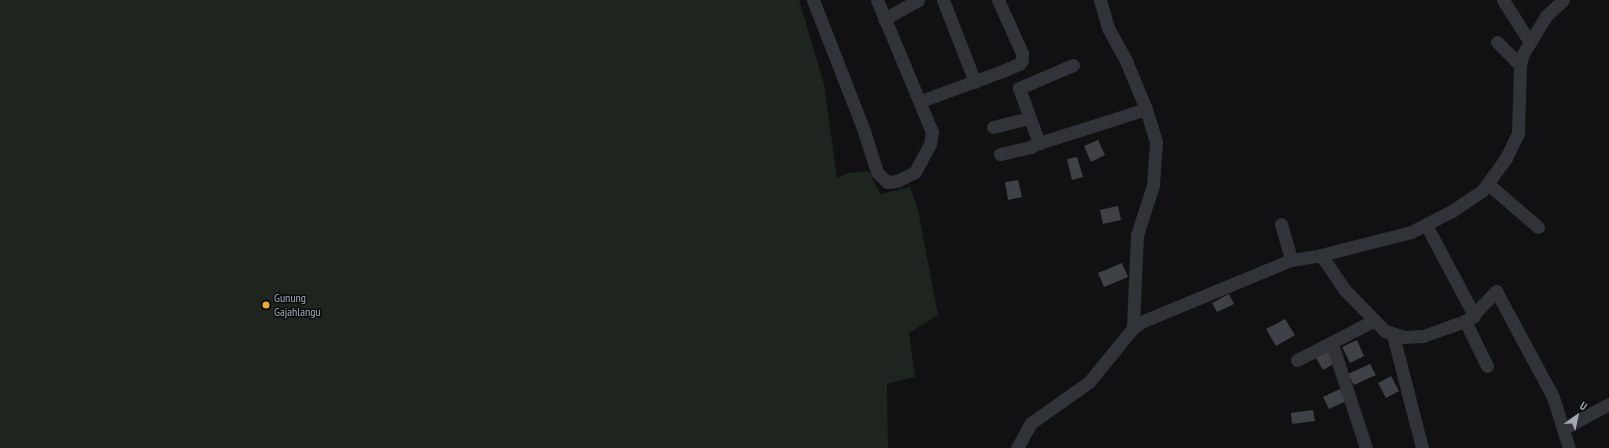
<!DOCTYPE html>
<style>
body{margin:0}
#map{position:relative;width:1609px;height:448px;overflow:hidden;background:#111113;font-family:"PT Sans Narrow",sans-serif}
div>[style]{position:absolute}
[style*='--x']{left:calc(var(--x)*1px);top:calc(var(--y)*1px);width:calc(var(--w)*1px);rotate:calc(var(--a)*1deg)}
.green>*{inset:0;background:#1d251e}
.building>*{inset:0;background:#404146}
.minor>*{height:13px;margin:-6.5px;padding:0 6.5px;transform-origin:6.5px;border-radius:6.5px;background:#323338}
.dots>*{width:11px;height:11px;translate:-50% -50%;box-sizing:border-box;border:2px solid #0c0c0e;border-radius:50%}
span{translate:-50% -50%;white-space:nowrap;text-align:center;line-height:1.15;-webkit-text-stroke:3px #0c0c0e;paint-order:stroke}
.poi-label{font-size:12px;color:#a3a8b3}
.left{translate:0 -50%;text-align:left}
.north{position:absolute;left:1557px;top:396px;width:40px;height:40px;-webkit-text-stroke:3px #0c0c0e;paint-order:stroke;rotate:33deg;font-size:11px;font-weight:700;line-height:16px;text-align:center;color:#a3a8b3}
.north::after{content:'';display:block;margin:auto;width:14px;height:18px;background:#a3a8b3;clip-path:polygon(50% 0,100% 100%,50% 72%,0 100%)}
</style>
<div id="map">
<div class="green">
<i style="clip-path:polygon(0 0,799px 0,824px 84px,837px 178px,848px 173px,868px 171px,881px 194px,910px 187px,918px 210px,938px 315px,909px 333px,915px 377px,887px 384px,888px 448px,0 448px)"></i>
</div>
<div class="building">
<i style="clip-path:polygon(1098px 140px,1105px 155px,1091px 162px,1084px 146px)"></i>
<i style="clip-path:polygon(1077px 157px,1083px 177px,1072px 180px,1067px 159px)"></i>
<i style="clip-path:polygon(1018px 180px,1022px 197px,1008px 200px,1005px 182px)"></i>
<i style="clip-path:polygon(1118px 206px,1121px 220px,1103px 224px,1100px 210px)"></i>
<i style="clip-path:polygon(1122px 263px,1128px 277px,1104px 287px,1098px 273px)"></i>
<i style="clip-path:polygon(1229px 294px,1234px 304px,1217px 312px,1212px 303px)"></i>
<i style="clip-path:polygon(1285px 319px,1295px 335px,1276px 346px,1266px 329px)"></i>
<i style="clip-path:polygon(1357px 340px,1364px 356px,1350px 363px,1342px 347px)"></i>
<i style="clip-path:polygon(1326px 348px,1335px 363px,1323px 370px,1314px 355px)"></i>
<i style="clip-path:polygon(1370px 364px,1376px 375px,1354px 385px,1348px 374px)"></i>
<i style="clip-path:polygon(1391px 376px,1399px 391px,1386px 398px,1378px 383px)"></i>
<i style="clip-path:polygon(1340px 389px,1346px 401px,1329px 409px,1323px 397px)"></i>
<i style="clip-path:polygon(1313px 410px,1315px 421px,1292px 424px,1291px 413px)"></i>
</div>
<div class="minor">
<i style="--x:813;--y:0;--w:141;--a:68.7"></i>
<i style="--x:864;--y:131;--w:43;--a:72.4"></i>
<i style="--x:877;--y:172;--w:14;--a:45"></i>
<i style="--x:887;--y:182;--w:10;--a:-6"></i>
<i style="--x:897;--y:181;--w:20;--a:-27"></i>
<i style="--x:915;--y:172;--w:32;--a:-62"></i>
<i style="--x:930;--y:144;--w:12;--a:-81"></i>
<i style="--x:932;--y:132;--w:143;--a:-112.6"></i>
<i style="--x:943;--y:0;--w:88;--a:68.7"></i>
<i style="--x:1100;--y:0;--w:29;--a:74"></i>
<i style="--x:1108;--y:28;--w:38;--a:61"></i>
<i style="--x:1126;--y:61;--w:52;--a:67.4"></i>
<i style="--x:1146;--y:109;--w:34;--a:73"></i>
<i style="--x:1156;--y:142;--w:43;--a:94"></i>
<i style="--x:1153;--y:185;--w:52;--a:107.7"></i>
<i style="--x:1137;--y:235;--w:93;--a:92.5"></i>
<i style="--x:1503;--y:0;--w:49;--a:57.6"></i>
<i style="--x:884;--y:19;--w:39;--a:-29"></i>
<i style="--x:1497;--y:42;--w:33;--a:45"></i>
<i style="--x:1073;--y:65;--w:59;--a:156.9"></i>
<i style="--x:1019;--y:88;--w:59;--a:70"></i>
<i style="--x:1039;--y:143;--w:112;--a:-17.6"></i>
<i style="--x:921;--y:101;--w:84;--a:-20.2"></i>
<i style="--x:1000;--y:72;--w:21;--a:-23"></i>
<i style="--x:1019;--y:64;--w:5;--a:-53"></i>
<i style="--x:1022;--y:60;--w:7;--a:-90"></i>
<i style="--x:1022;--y:53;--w:58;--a:-114.4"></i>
<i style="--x:993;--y:127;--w:36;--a:-14"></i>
<i style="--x:1000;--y:154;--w:32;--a:-13"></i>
<i style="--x:1031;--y:147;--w:8;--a:-40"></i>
<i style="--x:1488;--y:184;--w:66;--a:40.7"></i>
<i style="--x:1281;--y:224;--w:37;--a:74"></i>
<i style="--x:1426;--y:225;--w:100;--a:61.9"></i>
<i style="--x:1473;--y:313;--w:3;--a:72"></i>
<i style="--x:1474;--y:316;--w:10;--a:151"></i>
<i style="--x:1465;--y:321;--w:50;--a:63.9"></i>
<i style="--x:1321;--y:255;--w:41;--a:55.9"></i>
<i style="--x:1344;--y:289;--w:59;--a:45.7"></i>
<i style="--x:1385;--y:331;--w:21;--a:17"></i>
<i style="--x:1405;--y:337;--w:18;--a:-3"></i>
<i style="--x:1423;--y:336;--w:45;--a:-19.7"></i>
<i style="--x:1474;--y:314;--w:32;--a:-46"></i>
<i style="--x:1496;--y:291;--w:120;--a:61.7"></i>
<i style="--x:1553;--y:397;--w:53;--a:72.6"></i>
<i style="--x:1393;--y:335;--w:117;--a:75.6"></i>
<i style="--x:1332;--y:344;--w:109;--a:71.9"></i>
<i style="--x:1297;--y:360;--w:85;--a:-27.2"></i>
<i style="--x:1564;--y:428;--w:51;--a:-28.1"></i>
<i style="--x:1017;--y:448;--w:29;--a:-61"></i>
<i style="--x:1031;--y:423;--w:71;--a:-35.3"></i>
<i style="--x:1089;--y:382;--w:70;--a:-50.8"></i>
<i style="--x:1133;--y:328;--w:10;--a:-37"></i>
<i style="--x:1141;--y:322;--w:162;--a:-22.5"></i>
<i style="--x:1291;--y:260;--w:30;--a:-9"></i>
<i style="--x:1321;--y:255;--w:93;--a:-14.3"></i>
<i style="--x:1411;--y:232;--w:46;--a:-27.1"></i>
<i style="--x:1452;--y:211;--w:36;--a:-34"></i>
<i style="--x:1482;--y:191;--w:41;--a:-54"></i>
<i style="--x:1506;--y:158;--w:28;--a:-64"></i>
<i style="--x:1518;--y:133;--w:68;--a:-88.3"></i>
<i style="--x:1520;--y:65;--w:11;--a:-75"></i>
<i style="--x:1523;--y:54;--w:44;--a:-58.8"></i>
<i style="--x:1546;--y:16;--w:23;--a:-43"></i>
</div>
<div class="dots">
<i style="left:266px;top:305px;background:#efab2c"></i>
</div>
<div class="poi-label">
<span class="left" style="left:274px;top:305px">Gunung<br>Gajahlangu</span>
</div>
<div class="north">U</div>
</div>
